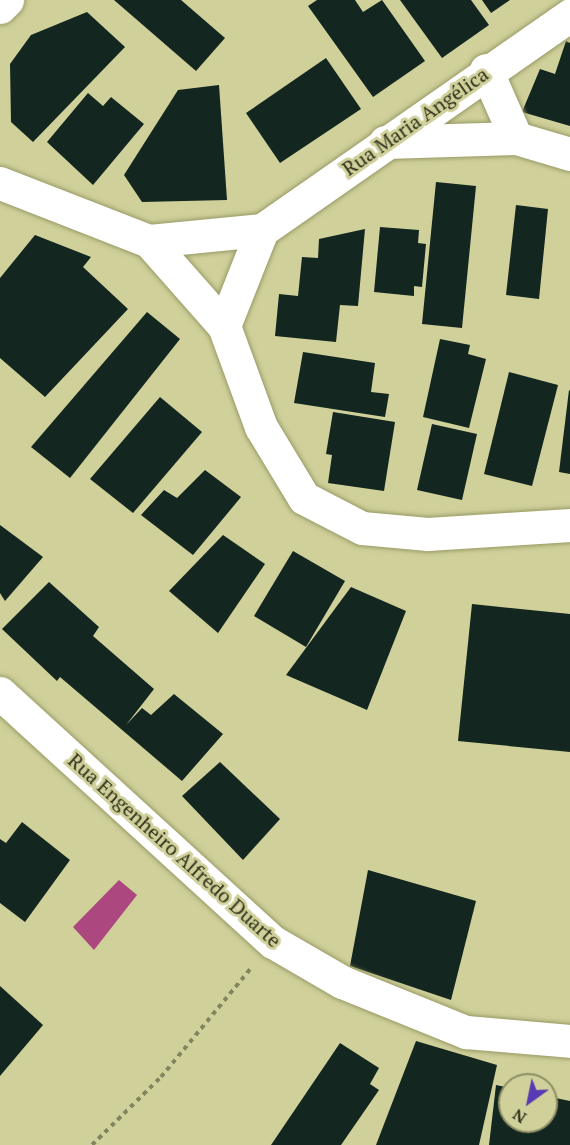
<!DOCTYPE html>
<meta charset="utf-8">
<style>
body{margin:0}
#map{position:relative;width:570px;height:1145px;overflow:hidden;background:#cfd09a;font-family:"PT Serif",serif}
div>[style]{position:absolute}
[style*='--x']{left:calc(var(--x)*1px);top:calc(var(--y)*1px);width:calc(var(--w)*1px);rotate:calc(var(--a)*1deg)}
.water>*{inset:0;background:#ac477f}
.building>*{inset:0;background:#13261f}
.path>*{height:4px;margin-top:-2px;transform-origin:0;background:repeating-linear-gradient(90deg,#84845e 0 4.5px,transparent 0 9px)}
.roads{filter:drop-shadow(0 0 2px #999a66) drop-shadow(0 0 2px #999a66)}
.minor>*{height:33px;margin:-16.5px;padding:0 16.5px;transform-origin:16.5px;border-radius:16.5px;background:#fff}
span{translate:-50% -50%;white-space:nowrap;text-align:center;line-height:1.15;-webkit-text-stroke:6px #cfd09a;paint-order:stroke}
.street-label{font-size:20px;color:#31311b}
.north{position:absolute;left:498px;top:1073px;width:60px;height:60px;box-sizing:border-box;background:#cfd09a;border:2px solid #909067;border-radius:50%;rotate:213deg;font-size:16px;font-weight:700;line-height:24px;text-align:center;color:#31311b}
.north::after{content:'';display:block;margin:auto;width:21px;height:27px;background:#583ab2;clip-path:polygon(50% 0,100% 100%,50% 72%,0 100%)}
</style>
<div id="map">
<div class="water">
<i style="clip-path:polygon(119px 880px,137px 895px,94px 950px,73px 927px)"></i>
</div>
<div class="building">
<i style="clip-path:polygon(114px 0,181px 0,225px 38px,196px 71px)"></i>
<i style="clip-path:polygon(317px 0,355px 0,363px 12px,382px 0,425px 61px,373px 97px,308px 6px)"></i>
<i style="clip-path:polygon(400px 0,471px 0,489px 25px,442px 58px)"></i>
<i style="clip-path:polygon(482px 0,510px 0,491px 13px)"></i>
<i style="clip-path:polygon(87px 12px,125px 47px,33px 142px,11px 122px,10px 64px,31px 35px)"></i>
<i style="clip-path:polygon(566px 41px,570px 43px,570px 126px,522px 112px,540px 69px,555px 74px)"></i>
<i style="clip-path:polygon(326px 58px,361px 109px,280px 163px,246px 113px)"></i>
<i style="clip-path:polygon(219px 85px,227px 200px,142px 202px,124px 175px,178px 90px)"></i>
<i style="clip-path:polygon(88px 93px,103px 106px,111px 97px,144px 124px,93px 185px,47px 142px)"></i>
<i style="clip-path:polygon(436px 182px,476px 186px,462px 328px,422px 324px)"></i>
<i style="clip-path:polygon(516px 205px,548px 209px,539px 299px,506px 295px)"></i>
<i style="clip-path:polygon(380px 227px,419px 230px,418px 243px,426px 244px,422px 287px,414px 286px,414px 296px,374px 292px)"></i>
<i style="clip-path:polygon(365px 229px,358px 306px,340px 305px,336px 342px,275px 336px,279px 294px,298px 296px,302px 257px,318px 258px,319px 239px)"></i>
<i style="clip-path:polygon(35px 235px,91px 257px,83px 267px,128px 309px,45px 397px,0 358px,0 278px)"></i>
<i style="clip-path:polygon(147px 312px,180px 339px,70px 478px,31px 447px)"></i>
<i style="clip-path:polygon(440px 339px,470px 345px,468px 354px,486px 359px,469px 428px,423px 417px)"></i>
<i style="clip-path:polygon(303px 352px,375px 363px,371px 392px,389px 394px,385px 417px,294px 403px)"></i>
<i style="clip-path:polygon(509px 372px,558px 385px,532px 486px,484px 474px)"></i>
<i style="clip-path:polygon(569px 390px,570px 391px,570px 474px,559px 472px)"></i>
<i style="clip-path:polygon(160px 397px,202px 432px,133px 513px,90px 479px)"></i>
<i style="clip-path:polygon(333px 412px,395px 422px,384px 491px,328px 483px,332px 455px,326px 454px)"></i>
<i style="clip-path:polygon(432px 424px,477px 434px,462px 500px,417px 490px)"></i>
<i style="clip-path:polygon(205px 470px,241px 497px,193px 555px,141px 515px,164px 490px,177px 498px)"></i>
<i style="clip-path:polygon(0 525px,43px 557px,5px 601px,0 593px)"></i>
<i style="clip-path:polygon(223px 535px,265px 564px,218px 633px,169px 591px)"></i>
<i style="clip-path:polygon(293px 551px,345px 581px,306px 647px,254px 616px)"></i>
<i style="clip-path:polygon(49px 582px,99px 627px,93px 636px,154px 689px,126px 725px,142px 708px,151px 715px,174px 694px,223px 734px,182px 781px,60px 677px,57px 681px,2px 629px)"></i>
<i style="clip-path:polygon(351px 587px,406px 611px,367px 710px,286px 675px)"></i>
<i style="clip-path:polygon(472px 604px,570px 614px,570px 752px,458px 741px)"></i>
<i style="clip-path:polygon(220px 762px,280px 819px,243px 860px,182px 796px)"></i>
<i style="clip-path:polygon(22px 822px,70px 860px,25px 922px,0 903px,0 839px,6px 843px)"></i>
<i style="clip-path:polygon(368px 870px,476px 901px,451px 1000px,350px 966px)"></i>
<i style="clip-path:polygon(0 986px,43px 1025px,0 1076px)"></i>
<i style="clip-path:polygon(416px 1041px,497px 1065px,479px 1145px,376px 1145px)"></i>
<i style="clip-path:polygon(340px 1043px,379px 1068px,370px 1084px,379px 1090px,341px 1145px,271px 1145px)"></i>
<i style="clip-path:polygon(496px 1085px,510px 1088px,510px 1121px,546px 1121px,546px 1096px,570px 1101px,570px 1145px,489px 1145px)"></i>
</div>
<div class="path">
<i style="--x:92;--y:1145;--w:97;--a:-44.6"></i>
<i style="--x:161;--y:1077;--w:143;--a:-50.4"></i>
</div>
<div class="roads">
<div class="minor">
<i style="--x:0;--y:7;--w:10;--a:-45"></i>
<i style="--x:486;--y:70;--w:74;--a:66.2"></i>
<i style="--x:385;--y:142;--w:131;--a:-1.7"></i>
<i style="--x:516;--y:138;--w:56;--a:16.5"></i>
<i style="--x:0;--y:183;--w:160;--a:21.3"></i>
<i style="--x:149;--y:241;--w:114;--a:-5.6"></i>
<i style="--x:262;--y:230;--w:376;--a:-34.9"></i>
<i style="--x:149;--y:241;--w:113;--a:48.6"></i>
<i style="--x:224;--y:326;--w:108;--a:69.9"></i>
<i style="--x:261;--y:427;--w:83;--a:58.8"></i>
<i style="--x:304;--y:498;--w:65;--a:27.3"></i>
<i style="--x:362;--y:528;--w:66;--a:5.2"></i>
<i style="--x:428;--y:534;--w:142;--a:-3.6"></i>
<i style="--x:224;--y:326;--w:103;--a:-68.4"></i>
<i style="--x:0;--y:693;--w:369;--a:42.4"></i>
<i style="--x:273;--y:942;--w:80;--a:30.1"></i>
<i style="--x:342;--y:982;--w:134;--a:22"></i>
<i style="--x:466;--y:1032;--w:104;--a:4.9"></i>
</div>
</div>
<div class="street-label">
<span style="left:415px;top:121px;rotate:-35deg">Rua Maria Angélica</span>
<span style="left:175px;top:850px;rotate:42deg">Rua Engenheiro Alfredo Duarte</span>
</div>
<div class="north">N</div>
</div>
